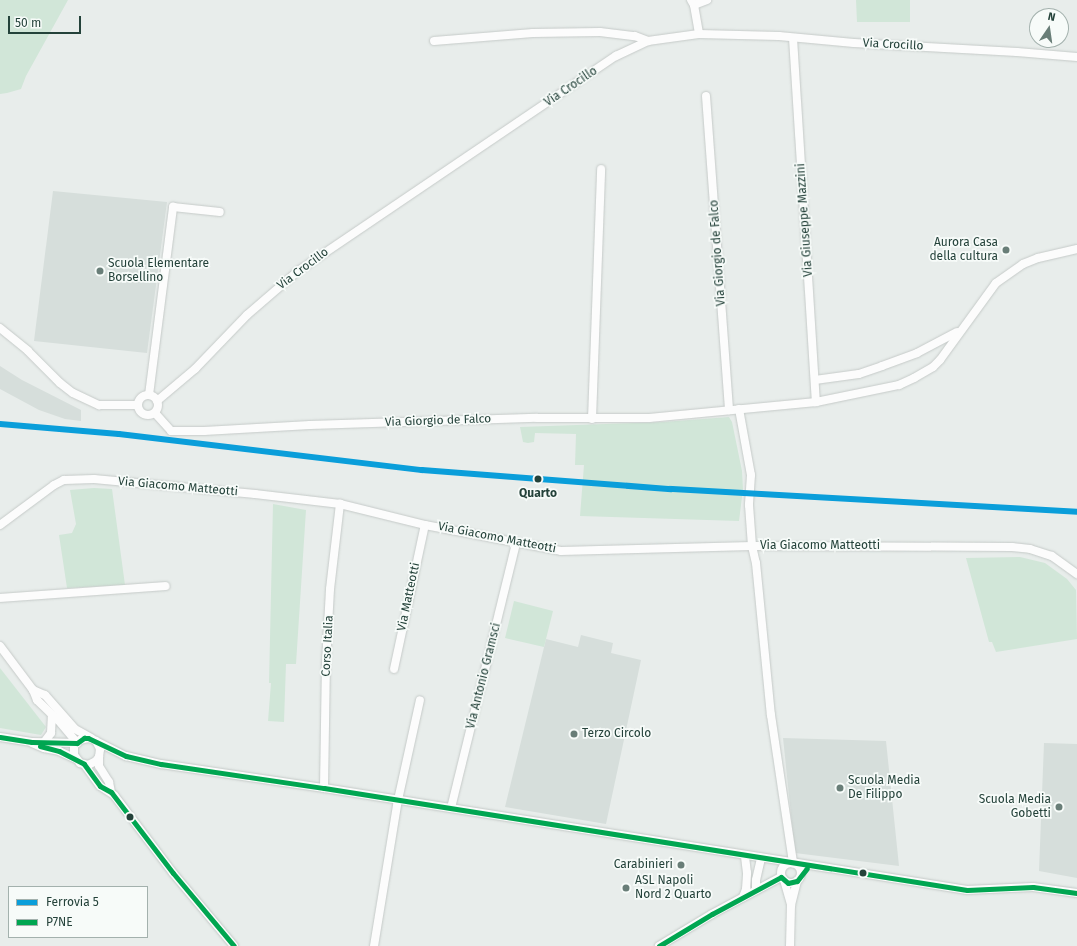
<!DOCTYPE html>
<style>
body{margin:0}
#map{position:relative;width:1077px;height:946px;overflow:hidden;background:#e8edeb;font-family:"Fira Sans",sans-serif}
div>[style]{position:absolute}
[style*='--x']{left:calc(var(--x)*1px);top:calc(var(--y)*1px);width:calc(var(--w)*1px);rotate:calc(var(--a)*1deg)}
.built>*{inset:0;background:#d6dedb}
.green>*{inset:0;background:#d1e6d8}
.roads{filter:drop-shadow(0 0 1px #c5cac8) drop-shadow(0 0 1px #c5cac8)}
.street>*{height:8px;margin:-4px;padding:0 4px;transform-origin:4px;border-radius:4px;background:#fcfcfc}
.street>.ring{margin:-4px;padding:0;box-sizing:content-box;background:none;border:8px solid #fcfcfc;border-radius:50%}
.bus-1>*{height:5px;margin:-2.5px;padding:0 2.5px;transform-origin:2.5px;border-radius:2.5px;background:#00a651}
.rail-1>*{height:6px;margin:-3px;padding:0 3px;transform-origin:3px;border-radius:3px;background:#0a9eda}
.dots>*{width:11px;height:11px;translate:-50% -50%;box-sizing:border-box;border:2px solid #f7fbf9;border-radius:50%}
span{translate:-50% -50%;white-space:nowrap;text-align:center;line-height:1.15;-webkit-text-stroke:3.5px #f7fbf9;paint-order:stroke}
.street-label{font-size:12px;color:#24423a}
.poi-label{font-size:12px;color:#24423a}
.right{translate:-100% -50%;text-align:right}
.left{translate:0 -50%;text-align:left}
.stop-label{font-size:12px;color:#24423a;font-weight:700}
.legend{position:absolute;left:8px;top:886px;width:140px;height:52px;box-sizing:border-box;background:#f7fbf9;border:1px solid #a3b1ad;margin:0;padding:5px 7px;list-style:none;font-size:12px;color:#24423a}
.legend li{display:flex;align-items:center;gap:8px;height:20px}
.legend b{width:20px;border:1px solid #a3b1ad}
.north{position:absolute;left:1029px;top:8px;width:40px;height:40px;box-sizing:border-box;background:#f7fbf9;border:1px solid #a3b1ad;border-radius:50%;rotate:13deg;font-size:11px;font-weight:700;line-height:16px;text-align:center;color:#24423a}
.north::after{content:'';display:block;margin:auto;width:14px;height:18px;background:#697e78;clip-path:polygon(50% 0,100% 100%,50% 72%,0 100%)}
.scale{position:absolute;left:8px;top:16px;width:73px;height:18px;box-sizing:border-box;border:2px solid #24423a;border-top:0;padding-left:5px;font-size:12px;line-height:14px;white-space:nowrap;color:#24423a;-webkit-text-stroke:3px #f7fbf9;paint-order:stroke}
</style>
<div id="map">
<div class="built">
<i style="clip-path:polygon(53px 191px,167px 202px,147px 353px,34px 341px)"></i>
<i style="clip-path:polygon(0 366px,22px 380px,81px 410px,81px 421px,65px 419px,39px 410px,0 389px)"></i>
<i style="clip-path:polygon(581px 635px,613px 643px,611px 653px,641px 660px,606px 824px,505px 807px,546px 639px,578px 647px)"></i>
<i style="clip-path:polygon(783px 738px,886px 741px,899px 866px,795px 853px)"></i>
<i style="clip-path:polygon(1044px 743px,1077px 744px,1077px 878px,1039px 871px)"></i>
</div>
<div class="green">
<i style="clip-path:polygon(0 0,68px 0,26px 76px,21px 89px,7px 93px,0 94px)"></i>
<i style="clip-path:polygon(856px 0,910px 0,910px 22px,857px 22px)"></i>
<i style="clip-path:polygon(729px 417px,732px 422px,742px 471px,743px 489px,739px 521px,580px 516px,584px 465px,575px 465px,576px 434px,535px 433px,534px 442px,528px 443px,523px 442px,520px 427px,663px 422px)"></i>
<i style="clip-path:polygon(94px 488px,112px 489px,125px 585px,67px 588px,59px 535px,72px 533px,76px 524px,70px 490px)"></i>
<i style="clip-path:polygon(273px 504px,306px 510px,296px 664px,286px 664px,284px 722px,268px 721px,271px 683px,269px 683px)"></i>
<i style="clip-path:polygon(1020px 557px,1045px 563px,1067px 579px,1076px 590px,1077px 639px,996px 652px,992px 642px,989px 642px,966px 558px)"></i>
<i style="clip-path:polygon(514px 601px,553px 611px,544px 647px,505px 638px)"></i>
<i style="clip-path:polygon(0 668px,46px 727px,41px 735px,0 728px)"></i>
</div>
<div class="roads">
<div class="street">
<i style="--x:691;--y:0;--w:6;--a:59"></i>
<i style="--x:694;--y:5;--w:29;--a:80"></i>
<i style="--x:694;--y:5;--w:14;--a:-21"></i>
<i style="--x:793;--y:38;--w:365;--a:86.4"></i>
<i style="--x:434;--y:41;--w:99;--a:-4.6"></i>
<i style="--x:533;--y:33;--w:67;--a:-0.9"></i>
<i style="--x:600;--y:32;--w:35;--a:7"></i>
<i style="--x:635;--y:36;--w:14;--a:21"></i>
<i style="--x:706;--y:96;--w:315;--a:85.8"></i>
<i style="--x:0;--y:328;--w:36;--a:39"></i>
<i style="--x:28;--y:351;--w:45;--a:45"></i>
<i style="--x:60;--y:383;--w:16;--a:38"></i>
<i style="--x:73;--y:393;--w:29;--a:25"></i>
<i style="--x:99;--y:405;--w:39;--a:0"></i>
<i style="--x:815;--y:380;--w:44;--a:-7.8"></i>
<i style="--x:859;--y:374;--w:24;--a:-19"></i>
<i style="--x:882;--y:366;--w:37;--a:-20"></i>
<i style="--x:917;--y:353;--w:45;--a:-27.7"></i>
<i class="ring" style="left:138px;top:395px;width:12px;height:12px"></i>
<i style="--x:149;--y:395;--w:190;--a:-82.7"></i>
<i style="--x:173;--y:207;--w:47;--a:6.1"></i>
<i style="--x:157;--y:401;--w:50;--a:-40.1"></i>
<i style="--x:195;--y:369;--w:75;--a:-46.1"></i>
<i style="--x:247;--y:315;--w:67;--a:-40.8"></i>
<i style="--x:298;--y:271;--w:384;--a:-34.1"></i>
<i style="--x:616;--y:56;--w:35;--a:-25"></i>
<i style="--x:648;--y:41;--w:51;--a:-7.8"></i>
<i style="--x:699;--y:34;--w:80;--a:1.4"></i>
<i style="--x:779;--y:36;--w:75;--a:5.3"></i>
<i style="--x:854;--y:43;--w:163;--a:3.2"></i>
<i style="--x:1017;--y:52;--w:60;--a:4.8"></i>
<i style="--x:739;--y:409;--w:67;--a:79.7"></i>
<i style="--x:751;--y:475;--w:30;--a:94"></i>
<i style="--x:749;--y:505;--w:41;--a:85.8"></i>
<i style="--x:752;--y:546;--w:17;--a:77"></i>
<i style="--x:756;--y:563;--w:153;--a:84.4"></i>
<i style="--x:771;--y:715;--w:150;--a:81.5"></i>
<i style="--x:155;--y:413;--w:24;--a:48"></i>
<i style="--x:171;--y:431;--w:33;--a:0"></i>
<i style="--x:204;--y:431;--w:106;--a:-3.2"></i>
<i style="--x:310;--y:425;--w:227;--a:-1.8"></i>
<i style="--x:537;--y:418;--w:112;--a:0"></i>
<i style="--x:649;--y:418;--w:168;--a:-5.5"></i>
<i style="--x:816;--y:402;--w:85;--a:-11.6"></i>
<i style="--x:899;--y:385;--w:17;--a:-25"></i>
<i style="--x:914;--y:378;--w:22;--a:-30"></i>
<i style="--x:933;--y:367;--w:10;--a:-45"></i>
<i style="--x:940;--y:360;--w:95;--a:-54"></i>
<i style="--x:996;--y:283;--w:33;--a:-35"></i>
<i style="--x:1023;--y:264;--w:16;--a:-22"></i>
<i style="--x:1038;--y:258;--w:40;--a:-13"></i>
<i style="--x:592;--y:419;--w:250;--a:-87.9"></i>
<i style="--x:0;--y:525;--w:67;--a:-36.5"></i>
<i style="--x:54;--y:485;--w:11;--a:-27"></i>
<i style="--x:64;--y:480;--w:30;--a:-2"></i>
<i style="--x:94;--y:479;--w:162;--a:5.3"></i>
<i style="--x:255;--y:494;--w:86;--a:6.7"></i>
<i style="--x:340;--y:504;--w:88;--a:13.9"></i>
<i style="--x:425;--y:525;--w:138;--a:10.8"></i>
<i style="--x:561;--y:551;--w:191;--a:-1.5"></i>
<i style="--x:752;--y:546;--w:260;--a:0.2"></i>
<i style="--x:1012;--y:547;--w:18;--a:6"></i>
<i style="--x:1030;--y:549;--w:23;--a:18"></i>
<i style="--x:1052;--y:556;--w:31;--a:36"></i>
<i style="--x:0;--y:598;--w:166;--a:-4.1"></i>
<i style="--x:0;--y:646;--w:55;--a:53.1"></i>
<i style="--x:33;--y:690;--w:11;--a:68"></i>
<i style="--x:37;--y:700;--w:29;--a:44"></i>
<i style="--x:58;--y:720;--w:30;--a:50"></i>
<i style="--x:394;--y:669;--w:147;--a:-77.9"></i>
<i style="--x:33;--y:690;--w:13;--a:23"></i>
<i style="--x:45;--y:695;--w:45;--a:48.6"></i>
<i style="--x:75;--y:729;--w:18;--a:29"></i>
<i style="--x:0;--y:737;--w:32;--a:9"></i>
<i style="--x:32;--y:742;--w:45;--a:1.3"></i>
<i style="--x:45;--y:741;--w:10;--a:-53"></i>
<i style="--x:51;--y:733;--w:18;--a:-87"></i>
<i style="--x:96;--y:741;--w:9;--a:63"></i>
<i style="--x:100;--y:749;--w:8;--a:97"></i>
<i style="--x:99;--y:757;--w:5;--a:127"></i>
<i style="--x:96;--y:761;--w:9;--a:153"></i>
<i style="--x:88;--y:765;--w:8;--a:-166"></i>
<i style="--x:80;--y:763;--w:10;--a:-127"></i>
<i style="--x:74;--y:755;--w:9;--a:-90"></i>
<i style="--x:74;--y:746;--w:8;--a:-45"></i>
<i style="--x:80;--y:740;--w:8;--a:-14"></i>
<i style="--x:88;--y:738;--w:4;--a:14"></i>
<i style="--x:92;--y:739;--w:38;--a:27"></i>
<i style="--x:126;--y:756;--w:36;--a:13"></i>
<i style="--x:161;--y:764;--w:165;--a:8.4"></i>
<i style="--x:324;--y:788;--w:651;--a:9.01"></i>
<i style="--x:967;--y:890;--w:66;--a:-2.6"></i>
<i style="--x:1033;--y:887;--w:44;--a:7.8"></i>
<i style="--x:32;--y:743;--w:13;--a:23"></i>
<i style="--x:44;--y:748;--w:15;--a:11"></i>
<i style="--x:59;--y:751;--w:19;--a:25"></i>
<i style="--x:99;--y:757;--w:9;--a:90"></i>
<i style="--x:99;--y:766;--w:19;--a:58"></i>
<i style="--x:109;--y:782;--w:10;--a:79"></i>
<i style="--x:84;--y:764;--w:27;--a:54"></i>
<i style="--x:100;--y:786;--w:17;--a:33"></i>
<i style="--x:114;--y:795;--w:98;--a:52.9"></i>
<i style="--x:173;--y:873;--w:95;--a:50.1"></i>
<i style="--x:324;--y:788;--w:125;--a:-89.1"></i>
<i style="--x:326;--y:663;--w:74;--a:-86.9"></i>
<i style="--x:330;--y:589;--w:86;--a:-83.3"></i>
<i style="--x:451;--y:808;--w:273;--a:-76.2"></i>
<i class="ring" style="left:781px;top:863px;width:12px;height:12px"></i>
<i style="--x:784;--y:880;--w:26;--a:74"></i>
<i style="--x:756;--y:890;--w:10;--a:-90"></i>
<i style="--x:756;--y:880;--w:23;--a:-77"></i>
<i style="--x:743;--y:897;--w:9;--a:-69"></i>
<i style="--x:746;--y:889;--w:16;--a:-86"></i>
<i style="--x:747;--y:873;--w:17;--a:-97"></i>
<i style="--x:374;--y:946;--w:148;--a:-80.7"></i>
<i style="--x:398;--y:800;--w:102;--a:-77.6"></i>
<i style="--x:659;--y:946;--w:62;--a:-31.1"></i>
<i style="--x:712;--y:914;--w:78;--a:-28.2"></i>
<i style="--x:790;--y:946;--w:41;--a:-88.6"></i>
<i style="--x:791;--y:905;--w:25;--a:-76"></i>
</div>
</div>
<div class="bus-1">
<i style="--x:0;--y:737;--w:32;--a:9"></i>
<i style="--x:32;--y:742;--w:45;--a:1.3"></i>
<i style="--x:77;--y:743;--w:9;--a:-36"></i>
<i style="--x:84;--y:738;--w:4;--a:0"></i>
<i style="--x:88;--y:738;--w:42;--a:25.3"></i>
<i style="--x:126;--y:756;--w:36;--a:13"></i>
<i style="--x:161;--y:764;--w:165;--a:8.4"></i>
<i style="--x:324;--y:788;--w:651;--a:9.01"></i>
<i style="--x:967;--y:890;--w:66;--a:-2.6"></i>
<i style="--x:1033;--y:887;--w:44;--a:7.8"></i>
<i style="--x:40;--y:746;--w:20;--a:15"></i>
<i style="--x:59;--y:751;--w:28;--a:27"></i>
<i style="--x:84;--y:764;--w:27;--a:54"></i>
<i style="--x:100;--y:786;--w:13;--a:29"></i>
<i style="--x:111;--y:792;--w:102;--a:52.6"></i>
<i style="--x:173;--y:873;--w:95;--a:50.1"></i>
<i style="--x:659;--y:946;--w:62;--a:-31.1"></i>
<i style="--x:712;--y:914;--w:78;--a:-28.2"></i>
<i style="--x:781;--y:877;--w:9;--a:41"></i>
<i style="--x:788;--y:883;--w:9;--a:-13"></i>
<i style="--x:797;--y:881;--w:16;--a:-52"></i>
</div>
<div class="rail-1">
<i style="--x:0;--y:424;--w:119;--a:4.8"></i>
<i style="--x:119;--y:434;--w:305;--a:6.8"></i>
<i style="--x:422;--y:470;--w:250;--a:4.4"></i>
<i style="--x:671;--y:489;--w:407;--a:3.2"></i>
</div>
<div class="dots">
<i style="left:1006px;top:250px;background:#697e78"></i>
<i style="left:100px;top:271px;background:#697e78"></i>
<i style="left:538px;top:479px;background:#24423a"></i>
<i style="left:574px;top:734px;background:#697e78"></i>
<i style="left:840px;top:788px;background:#697e78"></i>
<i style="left:1059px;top:807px;background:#697e78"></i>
<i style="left:130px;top:817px;background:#24423a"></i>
<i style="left:681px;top:865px;background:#697e78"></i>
<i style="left:863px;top:873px;background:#24423a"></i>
<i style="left:626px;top:888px;background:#697e78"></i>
</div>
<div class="street-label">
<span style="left:893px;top:45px;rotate:3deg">Via Crocillo</span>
<span style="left:571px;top:87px;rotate:-34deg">Via Crocillo</span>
<span style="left:805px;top:220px;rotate:-94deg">Via Giuseppe Mazzini</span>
<span style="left:718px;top:253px;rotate:-94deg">Via Giorgio de Falco</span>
<span style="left:303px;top:269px;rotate:-37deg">Via Crocillo</span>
<span style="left:438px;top:421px;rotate:-2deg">Via Giorgio de Falco</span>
<span style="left:178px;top:487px;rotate:5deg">Via Giacomo Matteotti</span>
<span style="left:497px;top:538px;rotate:11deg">Via Giacomo Matteotti</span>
<span style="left:820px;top:546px">Via Giacomo Matteotti</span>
<span style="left:409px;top:597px;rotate:-78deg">Via Matteotti</span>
<span style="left:328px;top:646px;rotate:-87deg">Corso Italia</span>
<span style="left:484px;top:676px;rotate:-76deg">Via Antonio Gramsci</span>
</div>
<div class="poi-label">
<span class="right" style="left:998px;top:250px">Aurora Casa<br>della cultura</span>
<span class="left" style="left:108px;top:271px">Scuola Elementare<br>Borsellino</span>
<span class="left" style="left:582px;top:734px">Terzo Circolo</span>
<span class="left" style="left:848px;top:788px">Scuola Media<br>De Filippo</span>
<span class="right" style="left:1051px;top:807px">Scuola Media<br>Gobetti</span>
<span class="right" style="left:673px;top:865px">Carabinieri</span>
<span class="left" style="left:635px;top:888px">ASL Napoli<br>Nord 2 Quarto</span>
</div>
<div class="stop-label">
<span style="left:538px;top:494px">Quarto</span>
</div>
<ul class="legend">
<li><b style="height:5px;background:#0a9eda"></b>Ferrovia 5</li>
<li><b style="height:5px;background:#00a651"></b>P7NE</li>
</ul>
<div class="north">N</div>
<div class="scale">50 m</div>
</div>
